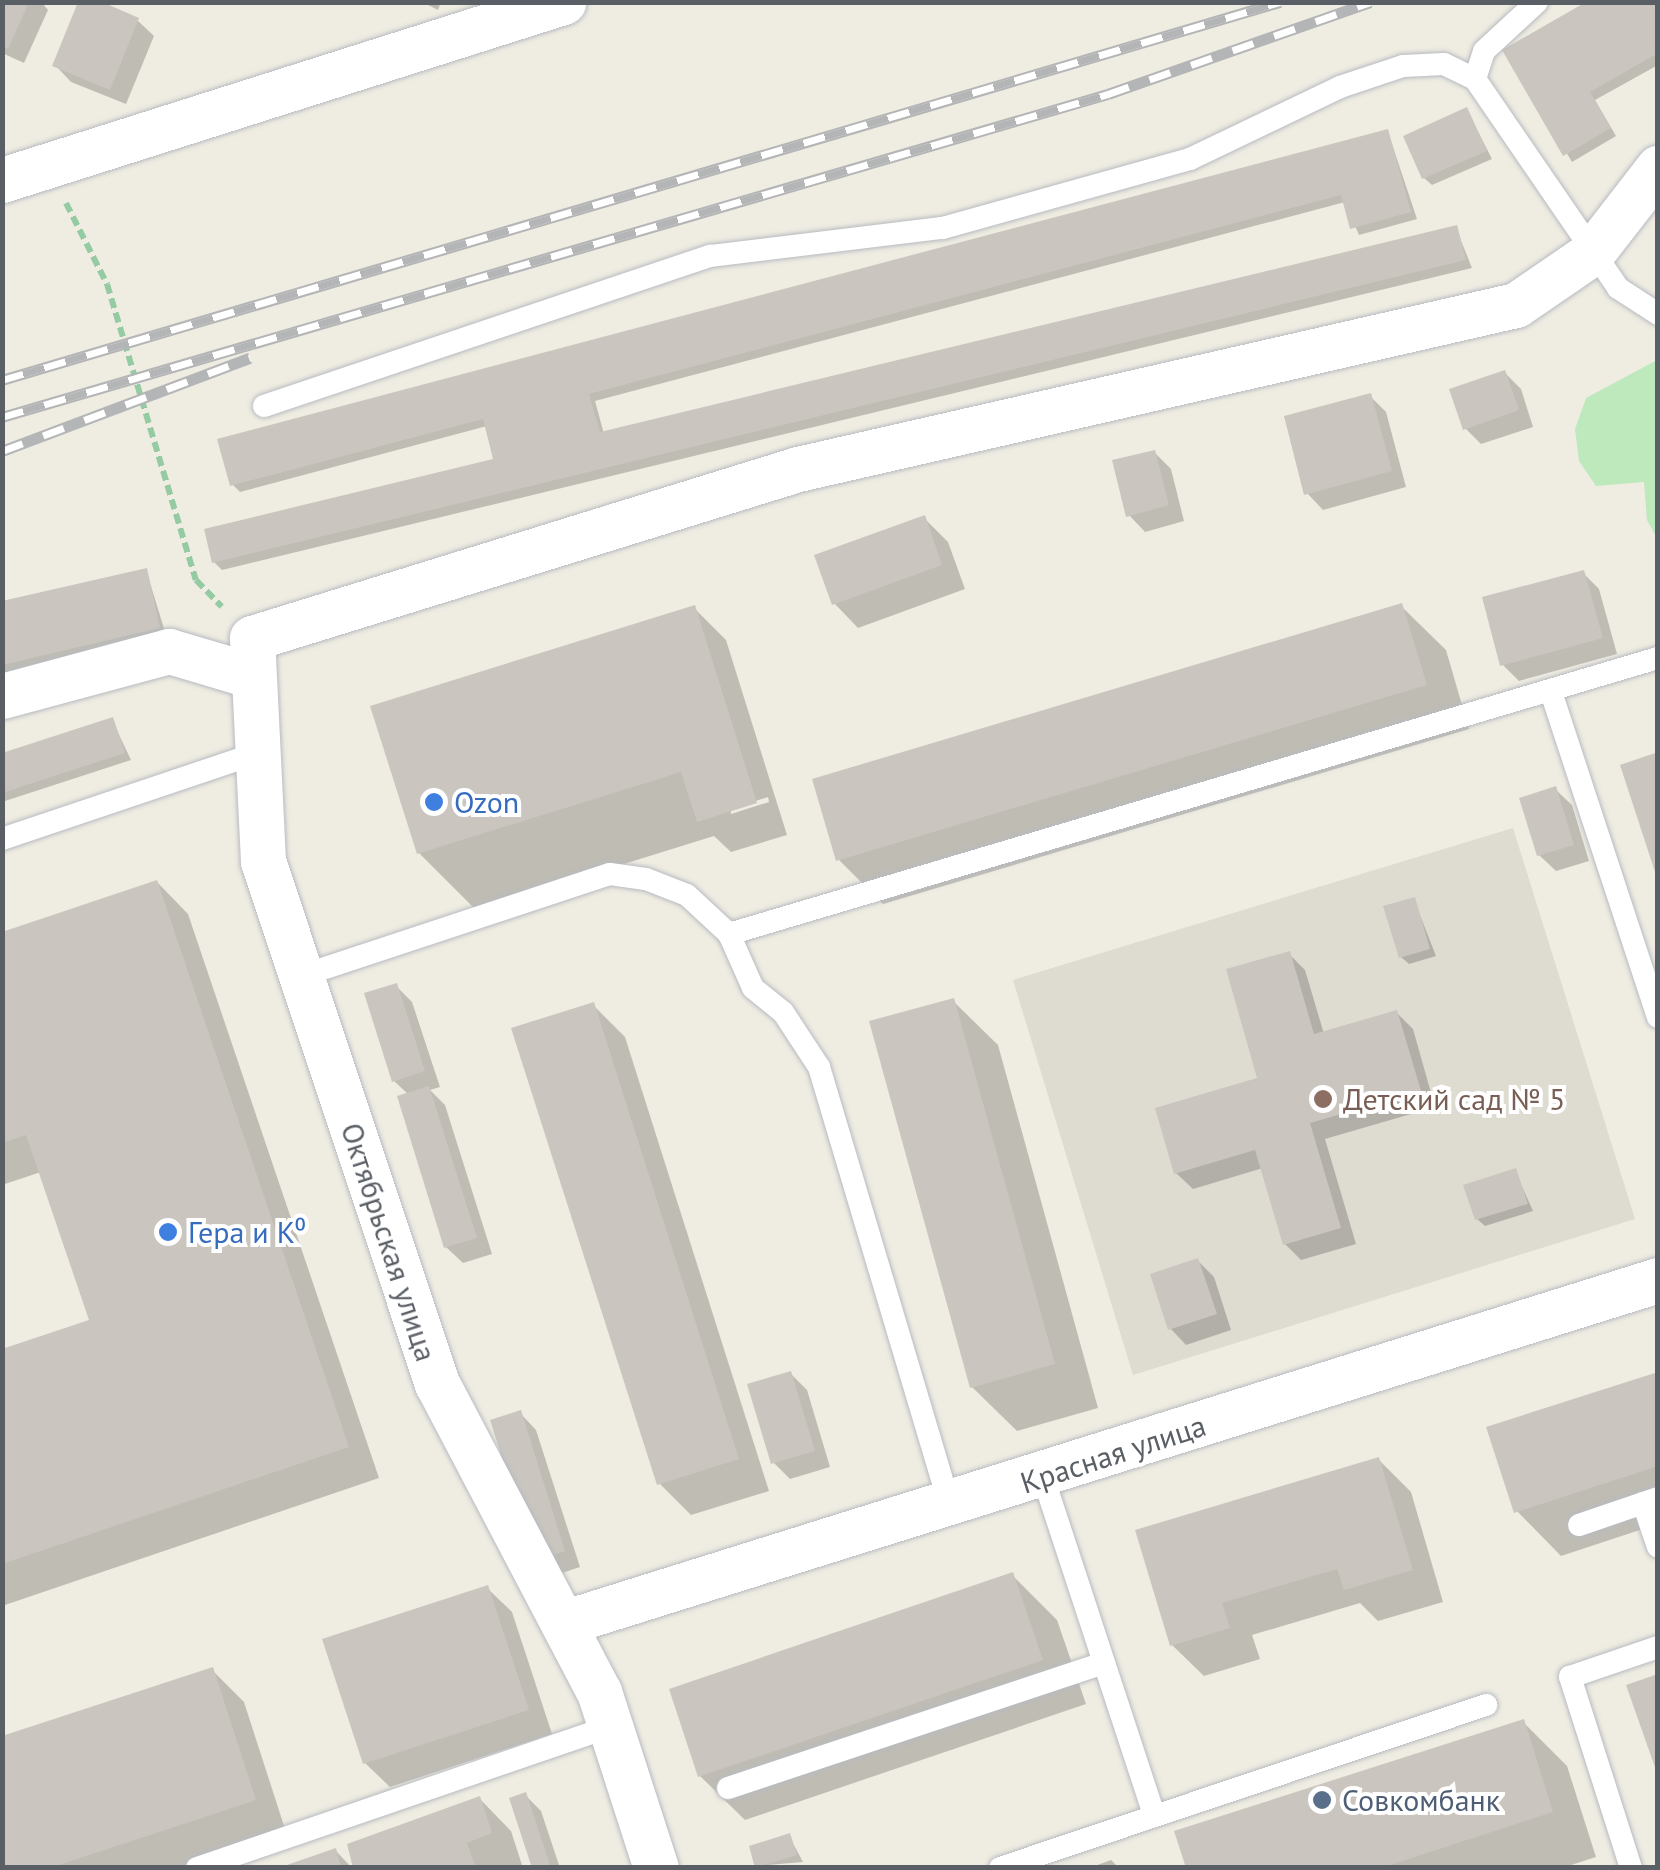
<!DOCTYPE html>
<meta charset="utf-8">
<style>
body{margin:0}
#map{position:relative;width:1660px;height:1870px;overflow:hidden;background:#efece2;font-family:"PT Sans",sans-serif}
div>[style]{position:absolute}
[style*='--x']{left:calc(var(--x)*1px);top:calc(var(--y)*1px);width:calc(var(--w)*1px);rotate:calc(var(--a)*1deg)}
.education>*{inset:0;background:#dedbd1}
.green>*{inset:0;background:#bde9bc}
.shadow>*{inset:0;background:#0003}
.building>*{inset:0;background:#cac6bf}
.path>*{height:6px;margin-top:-3px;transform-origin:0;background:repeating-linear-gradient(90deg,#94cba2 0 10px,transparent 0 15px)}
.roads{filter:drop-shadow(0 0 2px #b7bbc0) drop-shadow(0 0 2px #b7bbc0)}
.service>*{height:22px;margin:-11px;padding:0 11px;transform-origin:11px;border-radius:11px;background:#fff}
.minor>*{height:45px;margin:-22.5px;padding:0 22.5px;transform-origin:22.5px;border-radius:22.5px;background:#fff}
.rail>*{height:11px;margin-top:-5.5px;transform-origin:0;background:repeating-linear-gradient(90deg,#fff 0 22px,#b4b5b6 0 44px);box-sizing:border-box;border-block:2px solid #b4b5b6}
.dots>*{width:28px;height:28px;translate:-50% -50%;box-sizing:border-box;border:5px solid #fff;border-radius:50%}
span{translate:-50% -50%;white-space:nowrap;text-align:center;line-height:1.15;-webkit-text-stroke:8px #fff;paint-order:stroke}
.shop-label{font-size:30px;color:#366cbe}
.left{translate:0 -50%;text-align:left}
.education-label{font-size:30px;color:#785e54}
.street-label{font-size:30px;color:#5a5f65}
.service-label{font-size:30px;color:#4e5e75}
.frame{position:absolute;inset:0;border:5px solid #5a5f65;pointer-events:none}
</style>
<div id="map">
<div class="education">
<i style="clip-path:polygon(1513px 828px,1635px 1219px,1133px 1375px,1013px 980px)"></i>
</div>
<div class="green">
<i style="clip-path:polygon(1657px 360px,1657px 538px,1647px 520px,1644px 482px,1596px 486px,1579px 461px,1575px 429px,1586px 398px)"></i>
</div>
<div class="shadow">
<i style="clip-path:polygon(2px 2px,41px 2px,48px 10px,24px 63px,2px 53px)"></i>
<i style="clip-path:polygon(422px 2px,441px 2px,438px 10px)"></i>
<i style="clip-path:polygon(1658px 2px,1658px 65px,1595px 100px,1616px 136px,1572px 162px,1506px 51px)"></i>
<i style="clip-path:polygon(137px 20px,154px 36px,126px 104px,71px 82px,55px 65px)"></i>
<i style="clip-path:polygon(1467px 110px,1492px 159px,1432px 185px,1424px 178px)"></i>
<i style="clip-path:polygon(1388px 132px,1417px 219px,1359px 235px,1345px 202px,595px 401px,604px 434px,1456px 228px,1472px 268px,222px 570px,214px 562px,496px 461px,487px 426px,240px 492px,232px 484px)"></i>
<i style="clip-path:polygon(1505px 373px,1521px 389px,1533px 427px,1481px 444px,1465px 428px)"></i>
<i style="clip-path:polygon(1370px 396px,1386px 412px,1406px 487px,1323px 510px,1307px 493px)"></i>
<i style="clip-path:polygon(1154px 452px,1171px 469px,1184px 521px,1145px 532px,1129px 515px)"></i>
<i style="clip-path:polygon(924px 518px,948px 542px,965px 589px,858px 628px,834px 603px)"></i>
<i style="clip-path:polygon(146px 570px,166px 635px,2px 674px,2px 605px)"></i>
<i style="clip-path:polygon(1583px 573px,1599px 589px,1617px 654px,1519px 681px,1502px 664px)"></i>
<i style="clip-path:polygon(1401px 606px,1446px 650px,1469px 729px,883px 904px,838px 859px)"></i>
<i style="clip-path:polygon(evenodd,694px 608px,726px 640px,787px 835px,731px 852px,714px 836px,476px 910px,419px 853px,694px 608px,768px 797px,769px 802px,731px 814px,731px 809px,768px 797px)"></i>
<i style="clip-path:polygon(112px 720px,131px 760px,2px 802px,2px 756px)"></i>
<i style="clip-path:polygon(1555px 789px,1572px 805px,1589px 861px,1556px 871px,1539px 855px)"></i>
<i style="clip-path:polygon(157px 882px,188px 914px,379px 1478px,2px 1606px,2px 1352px,92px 1322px,41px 1172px,2px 1185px,2px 934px)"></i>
<i style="clip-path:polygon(1414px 900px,1436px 956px,1409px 964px,1401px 957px)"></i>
<i style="clip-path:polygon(1289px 954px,1305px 970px,1324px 1034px,1397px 1013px,1413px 1029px,1435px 1107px,1325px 1139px,1356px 1244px,1301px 1260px,1285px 1244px,1263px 1168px,1193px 1189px,1176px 1173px,1261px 1079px)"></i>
<i style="clip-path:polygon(396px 986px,412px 1002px,440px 1087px,430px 1090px,445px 1105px,492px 1254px,463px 1263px,446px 1247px,409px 1095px,394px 1081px)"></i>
<i style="clip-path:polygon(953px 1001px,998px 1045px,1098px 1408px,1017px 1431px,972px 1387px)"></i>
<i style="clip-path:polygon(593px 1005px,625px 1037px,769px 1491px,691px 1515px,659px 1483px)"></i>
<i style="clip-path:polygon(1515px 1171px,1533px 1211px,1485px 1226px,1477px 1219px)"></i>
<i style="clip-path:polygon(1198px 1261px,1214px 1277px,1231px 1330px,1186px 1345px,1170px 1328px)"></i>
<i style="clip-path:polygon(791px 1374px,807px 1390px,830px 1467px,790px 1479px,773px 1462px)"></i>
<i style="clip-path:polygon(1658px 1374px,1658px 1524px,1561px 1556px,1517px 1511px)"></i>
<i style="clip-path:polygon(520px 1413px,536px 1430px,580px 1567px,553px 1576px)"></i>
<i style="clip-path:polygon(1379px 1460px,1411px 1492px,1443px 1602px,1378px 1621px,1360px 1603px,1252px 1635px,1260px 1659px,1204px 1676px,1172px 1645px)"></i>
<i style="clip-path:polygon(1012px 1575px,1057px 1620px,1086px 1704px,745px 1820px,700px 1776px)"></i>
<i style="clip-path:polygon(487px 1588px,512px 1612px,552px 1734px,390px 1787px,365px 1763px)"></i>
<i style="clip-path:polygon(212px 1670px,244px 1702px,286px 1832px,178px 1868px,2px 1868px)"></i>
<i style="clip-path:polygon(1523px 1722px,1567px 1766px,1596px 1857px,1562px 1868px,1188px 1868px)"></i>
<i style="clip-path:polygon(525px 1795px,541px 1811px,560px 1868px,535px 1868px)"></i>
<i style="clip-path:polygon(480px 1799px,511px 1831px,522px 1865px,356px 1868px)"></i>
<i style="clip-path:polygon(789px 1836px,803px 1862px,757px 1866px)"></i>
<i style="clip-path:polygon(336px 1851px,352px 1868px,287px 1868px)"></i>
<i style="clip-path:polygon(1111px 1860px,1119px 1868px,1089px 1868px)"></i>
</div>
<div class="building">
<i style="clip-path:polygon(2px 2px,29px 2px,8px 49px,2px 46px)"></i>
<i style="clip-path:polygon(78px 2px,102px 2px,139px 18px,110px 90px,52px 66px)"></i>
<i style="clip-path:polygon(1586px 2px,1658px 2px,1658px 53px,1590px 92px,1611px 128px,1563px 156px,1502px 50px)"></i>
<i style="clip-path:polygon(1467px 107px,1487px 151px,1422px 179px,1403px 136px)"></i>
<i style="clip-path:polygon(1388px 129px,1411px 212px,1350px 229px,1341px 195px,589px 394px,600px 432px,1457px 225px,1466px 260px,212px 563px,204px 529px,493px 459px,483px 419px,230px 486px,217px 439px)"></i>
<i style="clip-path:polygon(1505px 370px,1519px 410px,1463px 430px,1449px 389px)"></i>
<i style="clip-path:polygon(1371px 393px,1392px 471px,1304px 495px,1284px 416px)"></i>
<i style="clip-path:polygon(1155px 450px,1169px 505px,1126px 517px,1112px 460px)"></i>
<i style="clip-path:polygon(925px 515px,942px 565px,832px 605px,814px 555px)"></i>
<i style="clip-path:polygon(147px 568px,160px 628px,2px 665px,2px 601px)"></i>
<i style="clip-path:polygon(1584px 570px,1603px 638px,1500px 666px,1482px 597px)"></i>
<i style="clip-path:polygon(1402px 603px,1427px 685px,836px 861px,812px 779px)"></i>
<i style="clip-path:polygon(695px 605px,757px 803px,697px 822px,681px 772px,417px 854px,370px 706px)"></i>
<i style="clip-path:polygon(113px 717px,125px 753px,2px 793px,2px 753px)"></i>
<i style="clip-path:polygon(1658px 752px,1658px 878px,1657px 878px,1620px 765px)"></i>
<i style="clip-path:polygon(1556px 786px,1574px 845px,1537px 856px,1519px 798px)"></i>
<i style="clip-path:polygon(157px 880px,349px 1447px,2px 1564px,2px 1349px,89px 1320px,26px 1135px,2px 1143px,2px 932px)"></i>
<i style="clip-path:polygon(1415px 897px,1430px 949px,1399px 958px,1383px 906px)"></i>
<i style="clip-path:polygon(1290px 951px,1314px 1034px,1397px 1010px,1421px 1091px,1310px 1123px,1341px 1228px,1283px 1245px,1255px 1150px,1174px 1174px,1155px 1108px,1257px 1078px,1226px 969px)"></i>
<i style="clip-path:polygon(397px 983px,425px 1071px,392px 1082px,364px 993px)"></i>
<i style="clip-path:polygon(954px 998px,1055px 1364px,970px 1388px,869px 1021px)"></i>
<i style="clip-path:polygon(594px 1002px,739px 1459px,657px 1485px,511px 1028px)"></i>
<i style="clip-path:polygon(429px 1086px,477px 1238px,444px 1248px,397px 1096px)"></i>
<i style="clip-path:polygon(1516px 1168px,1528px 1204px,1475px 1220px,1463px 1185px)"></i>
<i style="clip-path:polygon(1198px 1258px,1217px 1314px,1168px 1330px,1150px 1274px)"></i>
<i style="clip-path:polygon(791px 1371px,815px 1451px,771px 1464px,747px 1384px)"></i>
<i style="clip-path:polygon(1658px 1372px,1658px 1466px,1514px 1513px,1486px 1427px)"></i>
<i style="clip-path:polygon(521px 1410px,565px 1551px,535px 1561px,490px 1420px)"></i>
<i style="clip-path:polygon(1379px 1457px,1413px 1570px,1344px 1590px,1337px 1569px,1222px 1603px,1230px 1628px,1170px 1646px,1135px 1530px)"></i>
<i style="clip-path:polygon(1013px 1572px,1043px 1660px,698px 1777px,669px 1689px)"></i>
<i style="clip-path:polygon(488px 1585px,529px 1710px,363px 1764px,322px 1639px)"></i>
<i style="clip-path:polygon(213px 1667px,256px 1800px,50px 1868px,2px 1868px,2px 1736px)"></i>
<i style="clip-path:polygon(1658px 1674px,1658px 1773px,1657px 1773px,1626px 1685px)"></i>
<i style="clip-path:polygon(1524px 1719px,1553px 1812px,1381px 1868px,1186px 1868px,1174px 1831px)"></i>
<i style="clip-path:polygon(526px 1792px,551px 1868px,532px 1868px,509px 1798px)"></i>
<i style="clip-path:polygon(480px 1796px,492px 1833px,467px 1843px,476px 1868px,353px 1868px,347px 1844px)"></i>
<i style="clip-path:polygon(790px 1833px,797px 1855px,755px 1868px,749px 1846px)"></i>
<i style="clip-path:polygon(336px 1848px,341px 1868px,281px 1868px,281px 1867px)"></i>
</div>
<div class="path">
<i style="--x:66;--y:203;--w:91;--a:63.2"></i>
<i style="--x:107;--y:284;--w:309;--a:73.3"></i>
<i style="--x:196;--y:580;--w:37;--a:46"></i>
</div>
<div class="roads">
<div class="service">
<i style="--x:1475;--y:79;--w:29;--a:-72"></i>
<i style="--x:1484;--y:51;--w:72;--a:-42.8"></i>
<i style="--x:264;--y:406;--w:471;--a:-18.6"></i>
<i style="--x:710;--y:256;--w:235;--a:-6.9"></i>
<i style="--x:943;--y:228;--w:256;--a:-15.6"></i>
<i style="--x:1190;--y:159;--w:166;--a:-25.6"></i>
<i style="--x:1340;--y:87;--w:66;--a:-18.4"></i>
<i style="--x:1403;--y:66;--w:41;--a:-2.8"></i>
<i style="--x:1444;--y:64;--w:34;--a:26"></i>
<i style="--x:1475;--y:79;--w:253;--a:55.6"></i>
<i style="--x:1618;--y:288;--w:48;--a:33"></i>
<i style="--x:1551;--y:692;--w:342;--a:71.8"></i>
<i style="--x:2;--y:839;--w:266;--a:-18.6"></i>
<i style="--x:729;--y:934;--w:969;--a:-16.55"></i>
<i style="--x:301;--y:976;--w:325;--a:-18.3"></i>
<i style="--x:610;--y:874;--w:36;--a:8"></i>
<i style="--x:646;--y:879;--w:44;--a:21.3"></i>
<i style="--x:687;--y:895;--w:57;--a:42.9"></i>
<i style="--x:729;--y:934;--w:59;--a:66"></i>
<i style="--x:753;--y:988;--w:38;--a:39"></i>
<i style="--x:783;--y:1012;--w:66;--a:56.8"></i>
<i style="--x:819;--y:1067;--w:458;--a:73.4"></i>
<i style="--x:1043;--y:1477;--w:356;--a:71.8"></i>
<i style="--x:1643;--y:1503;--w:46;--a:71.2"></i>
<i style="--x:1579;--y:1525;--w:83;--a:-18.9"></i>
<i style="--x:728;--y:1788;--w:396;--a:-18.4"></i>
<i style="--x:197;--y:1868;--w:439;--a:-18.9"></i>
<i style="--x:1000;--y:1868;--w:513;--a:-18.54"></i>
<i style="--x:1631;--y:1868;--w:201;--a:-107.7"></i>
<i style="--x:1570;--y:1677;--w:93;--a:-18.8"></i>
</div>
<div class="minor">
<i style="--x:2;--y:180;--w:589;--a:-17.6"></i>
<i style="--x:2;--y:696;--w:173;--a:-15.1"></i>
<i style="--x:169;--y:651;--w:84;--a:16.5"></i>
<i style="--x:566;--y:1622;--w:1144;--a:-17.39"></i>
<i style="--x:656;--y:1868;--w:185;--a:-107.9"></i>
<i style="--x:599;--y:1692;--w:348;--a:-117.7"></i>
<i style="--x:437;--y:1384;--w:551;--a:-108.4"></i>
<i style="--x:263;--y:861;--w:223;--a:-92.8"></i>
<i style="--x:252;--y:638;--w:572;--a:-17.2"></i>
<i style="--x:798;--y:469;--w:736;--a:-12.87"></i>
<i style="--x:1516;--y:305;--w:92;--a:-34.4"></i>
<i style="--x:1592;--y:253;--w:108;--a:-52.2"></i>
</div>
</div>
<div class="rail">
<i style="--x:2;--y:380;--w:1333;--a:-16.48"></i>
<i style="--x:2;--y:417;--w:1152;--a:-16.28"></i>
<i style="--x:1108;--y:94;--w:278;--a:-19.3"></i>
<i style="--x:2;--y:451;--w:265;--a:-20.6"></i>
</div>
<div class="dots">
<i style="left:434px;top:802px;background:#3f7fe0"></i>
<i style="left:1323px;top:1099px;background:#8d6e63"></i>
<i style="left:168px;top:1232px;background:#3f7fe0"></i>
<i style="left:1322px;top:1800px;background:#5c6f8a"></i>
</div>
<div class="shop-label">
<span class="left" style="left:454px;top:802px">Ozon</span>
<span class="left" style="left:188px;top:1232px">Гера и К⁰</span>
</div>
<div class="education-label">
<span class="left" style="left:1343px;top:1099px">Детский сад № 5</span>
</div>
<div class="street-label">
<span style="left:389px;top:1242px;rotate:72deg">Октябрьская улица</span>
<span style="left:1113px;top:1454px;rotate:-18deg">Красная улица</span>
</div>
<div class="service-label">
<span class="left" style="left:1342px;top:1800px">Совкомбанк</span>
</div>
<div class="frame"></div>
</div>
